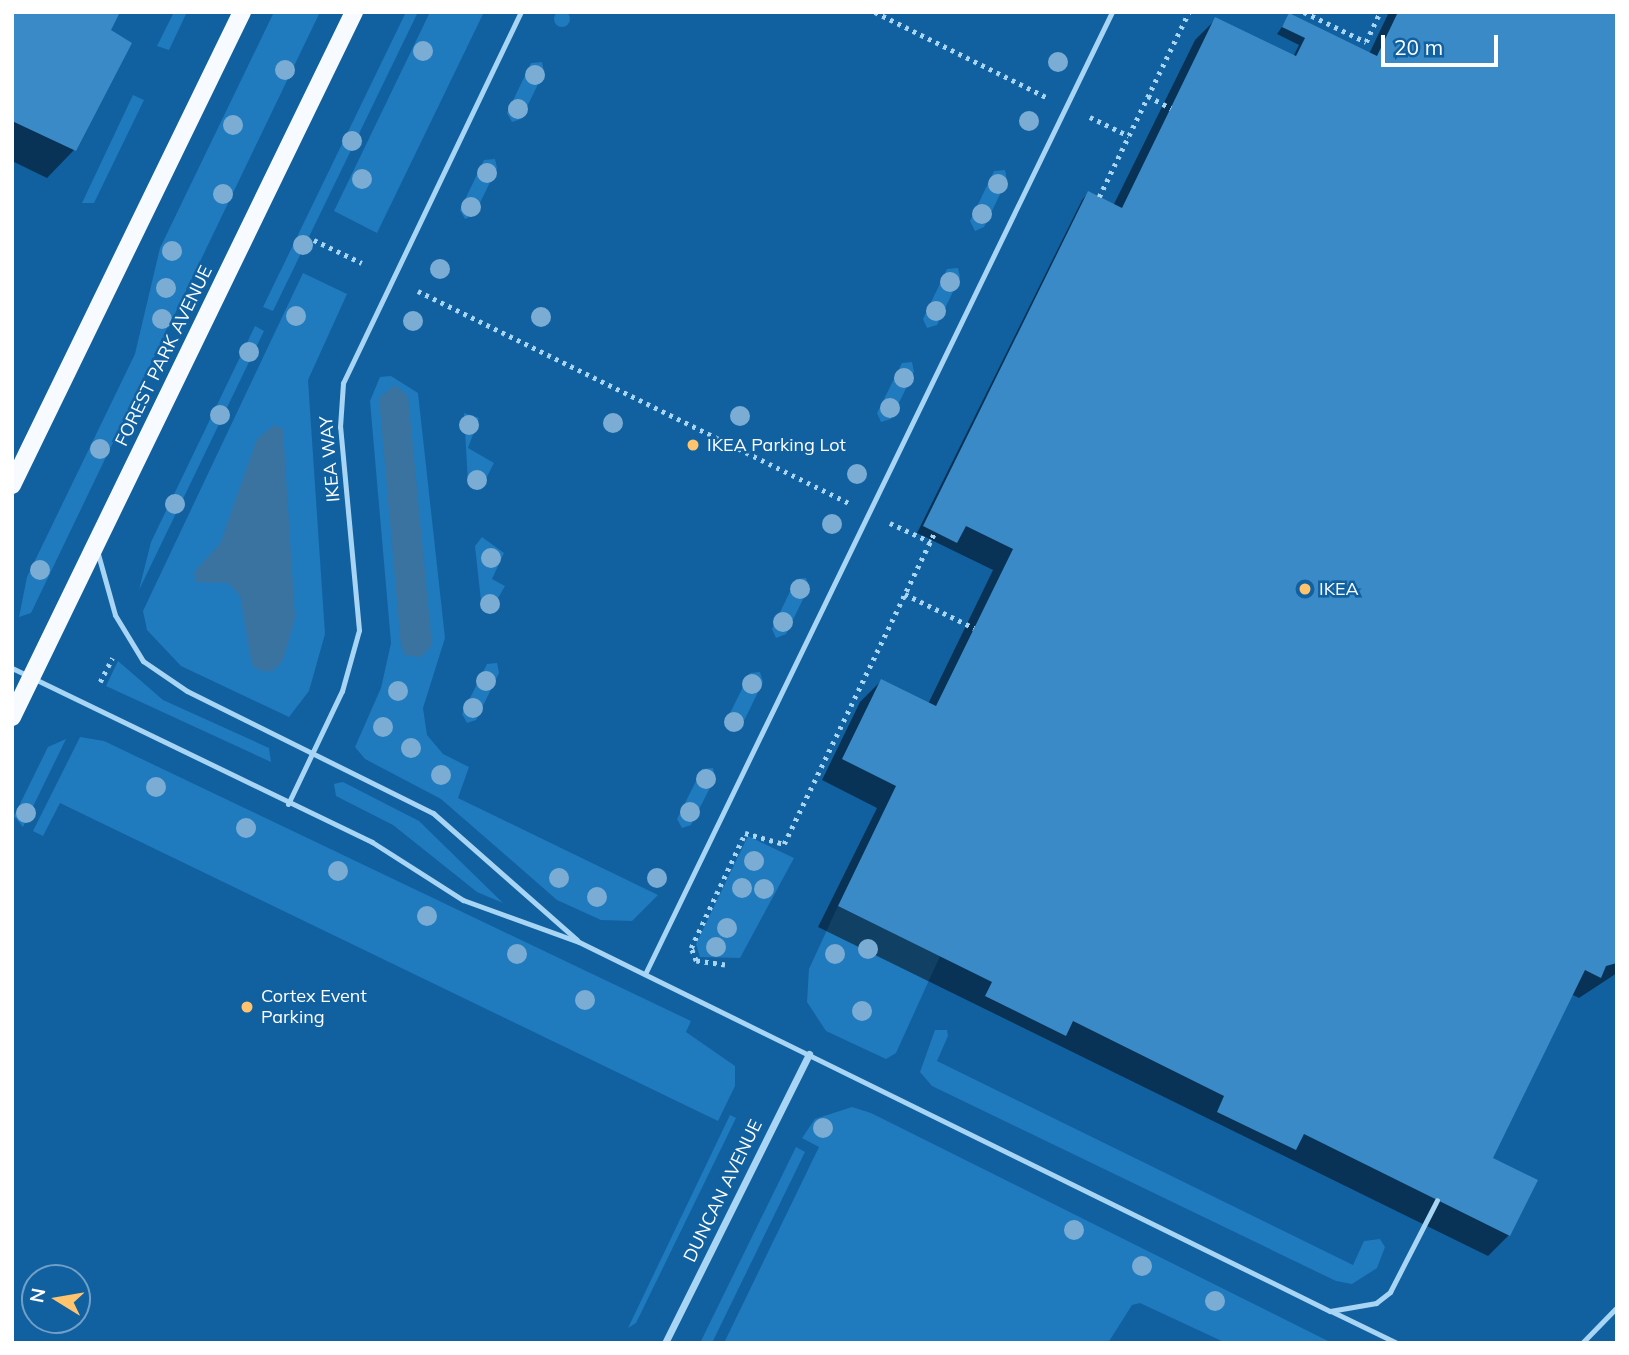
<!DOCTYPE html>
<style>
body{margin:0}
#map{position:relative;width:1629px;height:1355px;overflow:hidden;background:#1161a1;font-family:Mulish,sans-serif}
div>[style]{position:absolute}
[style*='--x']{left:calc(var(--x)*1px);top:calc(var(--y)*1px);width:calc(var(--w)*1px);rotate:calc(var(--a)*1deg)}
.green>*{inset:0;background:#1f7abe}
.round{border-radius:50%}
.water>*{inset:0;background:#3a73a0}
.shadow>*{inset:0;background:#0007}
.building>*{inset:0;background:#3a8ac8}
.path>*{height:4.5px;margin-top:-2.25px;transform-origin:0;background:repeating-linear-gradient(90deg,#a9d5f5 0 3.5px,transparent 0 8.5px)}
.lane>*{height:5px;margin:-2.5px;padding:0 2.5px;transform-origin:2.5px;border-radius:2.5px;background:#a9d5f5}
.street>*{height:7px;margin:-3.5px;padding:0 3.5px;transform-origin:3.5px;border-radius:3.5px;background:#a9d5f5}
.primary>*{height:18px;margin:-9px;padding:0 9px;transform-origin:9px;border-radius:9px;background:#f7fbff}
.trees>*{width:20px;height:20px;margin:-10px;border-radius:50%;background:#7badd4}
.dots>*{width:19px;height:19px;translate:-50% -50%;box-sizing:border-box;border:4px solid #1161a1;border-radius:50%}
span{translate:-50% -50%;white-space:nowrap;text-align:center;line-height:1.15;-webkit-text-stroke:5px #1161a1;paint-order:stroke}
.street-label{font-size:18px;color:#fff}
.poi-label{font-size:18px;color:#fff}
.left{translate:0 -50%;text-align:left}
.frame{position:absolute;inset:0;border:14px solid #fff;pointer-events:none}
.north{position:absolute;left:21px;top:1264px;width:70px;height:70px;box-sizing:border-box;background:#1161a1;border:2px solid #70a0c7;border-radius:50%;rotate:281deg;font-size:19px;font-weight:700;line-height:28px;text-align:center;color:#fff}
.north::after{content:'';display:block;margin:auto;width:24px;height:32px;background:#ffc46d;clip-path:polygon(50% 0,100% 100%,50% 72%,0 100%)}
.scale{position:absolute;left:1381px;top:35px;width:117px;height:32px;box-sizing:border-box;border:4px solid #fff;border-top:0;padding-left:9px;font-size:21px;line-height:24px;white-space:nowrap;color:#fff;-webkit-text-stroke:5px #1161a1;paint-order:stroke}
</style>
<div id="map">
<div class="green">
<i class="round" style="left:554px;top:11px;width:16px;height:16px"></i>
<i style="clip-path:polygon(174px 12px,187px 12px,169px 50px,157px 46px)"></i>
<i style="clip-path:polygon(274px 12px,320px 12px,31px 613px,19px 617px,27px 577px,135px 354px,160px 248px)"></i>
<i style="clip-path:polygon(406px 12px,418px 12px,273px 311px,263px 307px)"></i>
<i style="clip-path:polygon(430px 12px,484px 12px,377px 233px,334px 211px)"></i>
<i style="clip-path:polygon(542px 62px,544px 72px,521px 119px,512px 122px,507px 113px,531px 63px)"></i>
<i style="clip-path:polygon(133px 95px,144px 100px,94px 203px,82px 203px)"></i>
<i style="clip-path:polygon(495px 159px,497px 168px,474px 215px,465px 219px,460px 210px,484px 160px)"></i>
<i style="clip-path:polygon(1005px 170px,1007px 180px,984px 227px,975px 231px,970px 221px,994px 171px)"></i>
<i style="clip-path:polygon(958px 268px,960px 277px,937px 325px,927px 328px,923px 319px,947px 269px)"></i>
<i style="clip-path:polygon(303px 273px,347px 294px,308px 380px,325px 634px,309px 691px,289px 717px,181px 666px,147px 630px,143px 611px)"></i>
<i style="clip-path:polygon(255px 326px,264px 331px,139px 590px,151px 542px)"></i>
<i style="clip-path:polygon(912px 362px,914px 372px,891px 419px,881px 422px,877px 413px,902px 363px)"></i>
<i style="clip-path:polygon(391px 376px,418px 393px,445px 638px,423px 708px,427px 735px,443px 754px,469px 767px,458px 798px,658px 895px,632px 921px,601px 920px,557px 900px,441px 799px,365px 759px,355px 747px,381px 688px,391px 643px,370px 401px,380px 377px)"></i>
<i style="clip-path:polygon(464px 413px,479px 418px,468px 448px,494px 463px,480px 490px,468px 483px)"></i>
<i style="clip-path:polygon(482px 537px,504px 553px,492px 579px,505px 586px,489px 614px,482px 610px,475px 546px)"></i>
<i style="clip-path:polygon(806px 578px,809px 587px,786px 634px,776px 638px,772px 629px,796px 579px)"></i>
<i style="clip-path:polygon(118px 661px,163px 700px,269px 748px,271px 762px,106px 686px)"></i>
<i style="clip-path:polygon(497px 663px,499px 673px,476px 720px,467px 723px,462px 714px,487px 664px)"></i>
<i style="clip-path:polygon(760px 672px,763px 682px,740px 729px,730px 732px,725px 723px,750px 673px)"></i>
<i style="clip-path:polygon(80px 737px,104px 741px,691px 1021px,686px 1032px,735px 1066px,735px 1086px,718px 1121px,60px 803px,43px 836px,33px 831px)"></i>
<i style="clip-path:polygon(66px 739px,23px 827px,14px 816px,48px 747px)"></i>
<i style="clip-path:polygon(713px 768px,715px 778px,691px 825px,682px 828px,677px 819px,702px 769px)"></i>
<i style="clip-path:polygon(343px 782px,419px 821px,503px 903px,477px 892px,393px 825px,336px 796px,334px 784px)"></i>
<i style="clip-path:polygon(748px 836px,794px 858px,740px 958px,700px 957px,696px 944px)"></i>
<i style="clip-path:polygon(838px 906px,940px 956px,896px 1053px,886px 1059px,826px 1031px,807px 1002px,809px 969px)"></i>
<i style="clip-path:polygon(935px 1030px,947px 1030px,948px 1036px,937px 1061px,1353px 1265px,1364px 1241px,1380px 1239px,1385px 1247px,1377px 1268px,1352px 1284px,1336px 1281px,932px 1086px,920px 1072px)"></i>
<i style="clip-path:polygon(852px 1107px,871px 1113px,1332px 1343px,1226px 1343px,1140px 1303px,1132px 1305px,1108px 1343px,724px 1343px,819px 1147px,802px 1138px,815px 1119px)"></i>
<i style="clip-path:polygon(730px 1115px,736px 1118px,636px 1323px,628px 1328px)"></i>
<i style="clip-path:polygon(796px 1147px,805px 1152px,712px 1343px,700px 1343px)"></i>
</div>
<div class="water">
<i style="clip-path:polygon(395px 385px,408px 396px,432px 645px,421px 657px,405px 655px,401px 646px,379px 398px)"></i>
<i style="clip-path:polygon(274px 425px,283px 429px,295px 618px,283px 660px,273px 671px,261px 671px,252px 665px,240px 595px,228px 583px,196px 582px,194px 572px,220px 544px,257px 439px)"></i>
</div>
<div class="shadow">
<i style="clip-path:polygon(12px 12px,109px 31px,129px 44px,74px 150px,47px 178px,12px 161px)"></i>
<i style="clip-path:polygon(1389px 12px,1617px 12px,1617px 973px,1579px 998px,1571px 994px,1491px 1158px,1509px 1235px,1488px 1256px,818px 927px,877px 808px,822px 780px,860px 702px,881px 681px,928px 704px,993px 570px,917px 533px,1082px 200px,1088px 193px,1113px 206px,1195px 40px,1216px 19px,1293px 57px,1299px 45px,1277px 34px,1290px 15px,1369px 54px)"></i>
</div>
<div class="building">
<i style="clip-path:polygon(12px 12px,120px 12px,111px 30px,132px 43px,76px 151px,12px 121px)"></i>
<i style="clip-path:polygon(1398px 12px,1617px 12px,1617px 963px,1606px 966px,1601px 978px,1585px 970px,1493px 1158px,1538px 1180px,1510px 1236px,1304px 1134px,1296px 1150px,1217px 1112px,1224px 1096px,1073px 1021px,1066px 1036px,985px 996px,992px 982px,838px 906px,896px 786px,842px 759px,881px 679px,936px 706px,1013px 549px,966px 526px,957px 543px,923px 526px,1088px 191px,1122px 208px,1215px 17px,1296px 56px,1305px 38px,1282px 27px,1289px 13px,1377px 56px)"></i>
</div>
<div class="path">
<i style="--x:875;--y:12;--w:191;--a:26.4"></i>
<i style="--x:1304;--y:12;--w:69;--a:25.8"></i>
<i style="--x:1366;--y:42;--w:33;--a:-65"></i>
<i style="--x:1148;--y:96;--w:26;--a:28"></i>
<i style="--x:1090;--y:117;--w:43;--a:26"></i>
<i style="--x:1099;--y:197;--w:206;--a:-64.1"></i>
<i style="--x:314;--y:240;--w:53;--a:25.6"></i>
<i style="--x:418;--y:291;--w:482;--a:26.2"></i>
<i style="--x:890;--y:523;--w:45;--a:24.9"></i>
<i style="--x:905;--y:594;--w:77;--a:26.2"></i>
<i style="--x:100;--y:682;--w:27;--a:-63"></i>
<i style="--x:725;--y:965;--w:29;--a:-172"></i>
<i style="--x:696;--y:961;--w:14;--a:-111"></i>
<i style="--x:691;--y:948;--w:127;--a:-64.8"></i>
<i style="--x:745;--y:833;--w:41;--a:15.8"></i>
<i style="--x:784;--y:844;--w:347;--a:-64.2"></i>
</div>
<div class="lane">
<i style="--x:98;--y:554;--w:63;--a:74.4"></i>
<i style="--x:115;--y:615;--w:54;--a:58.7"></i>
<i style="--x:143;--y:661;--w:53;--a:34.3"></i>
<i style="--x:187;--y:691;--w:275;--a:26.4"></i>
<i style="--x:433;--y:813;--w:192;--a:41.4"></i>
<i style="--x:12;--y:668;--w:400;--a:25.8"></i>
<i style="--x:372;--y:842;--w:108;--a:32.5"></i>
<i style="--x:463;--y:900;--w:123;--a:19.9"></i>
<i style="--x:579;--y:942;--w:837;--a:26.17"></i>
<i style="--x:1330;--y:1311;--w:47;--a:-9.9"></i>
<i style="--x:1376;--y:1303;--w:18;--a:-38"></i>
<i style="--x:1390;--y:1292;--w:103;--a:-62.9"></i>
<i style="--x:288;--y:804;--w:125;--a:-64.5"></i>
<i style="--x:342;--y:691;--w:63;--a:-74.4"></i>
<i style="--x:359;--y:630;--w:204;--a:-95.3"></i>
<i style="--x:340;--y:427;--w:44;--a:-86.1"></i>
<i style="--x:343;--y:383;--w:411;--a:-64.4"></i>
<i style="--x:645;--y:974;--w:1069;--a:-64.11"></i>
<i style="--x:1333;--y:1312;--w:71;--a:25.8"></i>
<i style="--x:1582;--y:1343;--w:50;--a:-45.8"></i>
</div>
<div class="street">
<i style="--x:665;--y:1343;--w:323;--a:-63.5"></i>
</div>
<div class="primary">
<i style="--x:12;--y:485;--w:526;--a:-64.07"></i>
<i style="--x:12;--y:717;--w:784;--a:-64.12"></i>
</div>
<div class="trees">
<i style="left:423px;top:51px"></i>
<i style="left:1058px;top:62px"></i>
<i style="left:285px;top:70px"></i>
<i style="left:535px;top:75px"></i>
<i style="left:518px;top:109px"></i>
<i style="left:1029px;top:121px"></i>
<i style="left:233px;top:125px"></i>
<i style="left:352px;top:141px"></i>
<i style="left:487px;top:173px"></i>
<i style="left:362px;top:179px"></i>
<i style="left:998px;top:184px"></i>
<i style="left:223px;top:194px"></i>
<i style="left:471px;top:207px"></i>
<i style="left:982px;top:214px"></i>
<i style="left:303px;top:245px"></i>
<i style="left:172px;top:251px"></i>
<i style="left:440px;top:269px"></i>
<i style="left:950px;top:282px"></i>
<i style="left:166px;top:288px"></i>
<i style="left:936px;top:311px"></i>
<i style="left:296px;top:316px"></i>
<i style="left:541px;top:317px"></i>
<i style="left:162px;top:319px"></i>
<i style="left:413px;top:321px"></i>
<i style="left:249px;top:352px"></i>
<i style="left:904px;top:378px"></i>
<i style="left:890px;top:408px"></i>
<i style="left:220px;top:415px"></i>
<i style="left:740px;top:416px"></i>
<i style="left:613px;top:423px"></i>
<i style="left:469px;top:425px"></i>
<i style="left:100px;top:449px"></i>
<i style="left:857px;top:474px"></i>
<i style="left:477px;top:480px"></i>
<i style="left:175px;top:504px"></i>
<i style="left:832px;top:524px"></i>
<i style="left:491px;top:558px"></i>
<i style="left:40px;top:570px"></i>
<i style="left:800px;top:589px"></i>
<i style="left:490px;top:604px"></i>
<i style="left:783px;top:622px"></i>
<i style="left:486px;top:681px"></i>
<i style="left:752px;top:684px"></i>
<i style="left:398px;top:691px"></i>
<i style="left:473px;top:708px"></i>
<i style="left:734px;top:722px"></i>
<i style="left:383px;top:727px"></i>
<i style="left:411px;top:748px"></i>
<i style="left:441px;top:775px"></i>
<i style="left:706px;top:779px"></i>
<i style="left:156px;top:787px"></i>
<i style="left:690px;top:812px"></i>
<i style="left:26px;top:813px"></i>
<i style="left:246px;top:828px"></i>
<i style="left:754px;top:861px"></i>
<i style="left:338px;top:871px"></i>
<i style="left:559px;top:878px"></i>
<i style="left:657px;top:878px"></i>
<i style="left:742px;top:888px"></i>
<i style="left:764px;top:889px"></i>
<i style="left:597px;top:897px"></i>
<i style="left:427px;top:916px"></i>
<i style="left:727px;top:928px"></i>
<i style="left:716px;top:947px"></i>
<i style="left:868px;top:949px"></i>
<i style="left:517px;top:954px"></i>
<i style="left:835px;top:954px"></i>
<i style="left:585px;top:1000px"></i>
<i style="left:862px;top:1011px"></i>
<i style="left:823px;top:1128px"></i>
<i style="left:1074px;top:1230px"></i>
<i style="left:1142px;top:1266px"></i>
<i style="left:1215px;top:1301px"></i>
</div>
<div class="dots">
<i style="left:693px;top:445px;background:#ffc46d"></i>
<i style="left:1305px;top:589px;background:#ffc46d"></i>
<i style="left:247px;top:1007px;background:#ffc46d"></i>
</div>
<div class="street-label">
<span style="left:164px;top:356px;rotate:-64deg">FOREST PARK AVENUE</span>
<span style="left:330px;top:459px;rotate:-95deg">IKEA WAY</span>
<span style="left:723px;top:1191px;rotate:-64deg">DUNCAN AVENUE</span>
</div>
<div class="poi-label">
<span class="left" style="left:707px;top:445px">IKEA Parking Lot</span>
<span class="left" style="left:1319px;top:589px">IKEA</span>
<span class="left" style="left:261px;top:1007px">Cortex Event<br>Parking</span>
</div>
<div class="frame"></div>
<div class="north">N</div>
<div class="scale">20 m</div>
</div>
